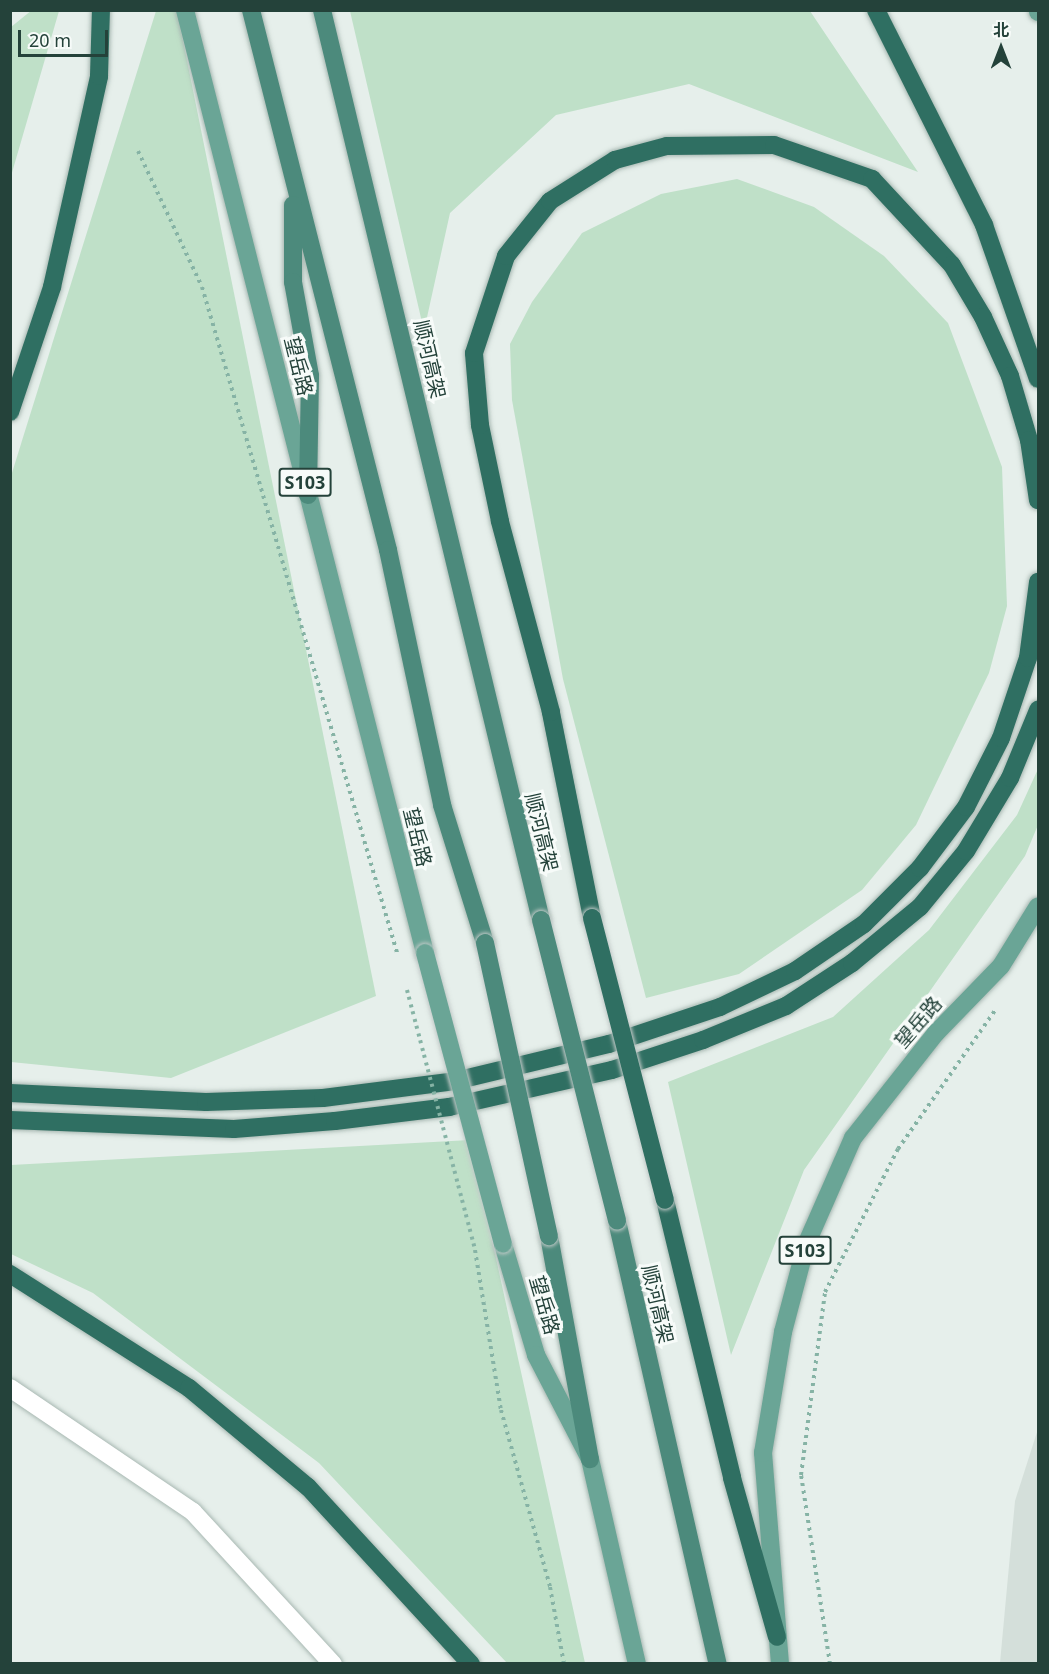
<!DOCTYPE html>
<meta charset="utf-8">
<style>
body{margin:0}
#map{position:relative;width:1049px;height:1674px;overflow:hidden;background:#e6efeb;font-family:"Noto Sans","Noto Sans SC",sans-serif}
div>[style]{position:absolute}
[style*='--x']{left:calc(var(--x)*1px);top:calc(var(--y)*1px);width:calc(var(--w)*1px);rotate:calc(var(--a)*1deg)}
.built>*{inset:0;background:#d4dfda}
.green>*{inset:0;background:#bfe0c8}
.path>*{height:4px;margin-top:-2px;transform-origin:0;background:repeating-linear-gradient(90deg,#86b3a5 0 3px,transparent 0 7.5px)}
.roads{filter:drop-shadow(0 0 2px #a8b8b2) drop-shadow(0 0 2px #a8b8b2)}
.tertiary>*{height:18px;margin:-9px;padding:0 9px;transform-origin:9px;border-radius:9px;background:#fff}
.primary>*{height:18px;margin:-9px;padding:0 9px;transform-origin:9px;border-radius:9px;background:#6aa596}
.trunk>*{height:18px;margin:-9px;padding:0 9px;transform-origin:9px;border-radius:9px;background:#4c8a7c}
.motorway>*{height:18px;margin:-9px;padding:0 9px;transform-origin:9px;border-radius:9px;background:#2f6f62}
.path-bridge>*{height:4px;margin-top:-2px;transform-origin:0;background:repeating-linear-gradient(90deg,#86b3a5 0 3px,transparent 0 7.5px)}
.bridges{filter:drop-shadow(0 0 2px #c2cac8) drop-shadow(0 0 2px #c2cac8)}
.primary-bridge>*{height:18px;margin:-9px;padding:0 9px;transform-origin:9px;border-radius:9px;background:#6aa596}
.trunk-bridge>*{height:18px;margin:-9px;padding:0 9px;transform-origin:9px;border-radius:9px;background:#4c8a7c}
.motorway-bridge>*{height:18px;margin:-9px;padding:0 9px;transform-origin:9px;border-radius:9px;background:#2f6f62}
span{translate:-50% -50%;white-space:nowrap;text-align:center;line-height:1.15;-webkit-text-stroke:6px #f7fbf9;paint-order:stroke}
.shield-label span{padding:2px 4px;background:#f7fbf9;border:2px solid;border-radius:4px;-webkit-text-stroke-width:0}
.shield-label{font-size:18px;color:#24423a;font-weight:700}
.street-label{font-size:20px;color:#24423a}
.frame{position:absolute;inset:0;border:12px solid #24423a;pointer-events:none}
.north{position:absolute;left:971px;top:18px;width:60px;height:60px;-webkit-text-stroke:4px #f7fbf9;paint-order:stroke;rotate:0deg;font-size:16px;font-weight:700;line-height:24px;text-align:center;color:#24423a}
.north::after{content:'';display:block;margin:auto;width:21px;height:27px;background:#24423a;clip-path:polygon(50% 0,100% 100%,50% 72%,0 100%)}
.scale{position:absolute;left:18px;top:30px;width:90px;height:27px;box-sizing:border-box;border:3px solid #24423a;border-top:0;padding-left:8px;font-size:18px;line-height:21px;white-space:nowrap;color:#24423a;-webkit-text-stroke:4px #f7fbf9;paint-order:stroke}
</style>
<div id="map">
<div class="built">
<i style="clip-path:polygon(1038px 1429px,1038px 1663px,1000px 1663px,1015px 1501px)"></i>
</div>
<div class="green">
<i style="clip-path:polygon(32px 10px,59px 11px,11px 176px,11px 27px)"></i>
<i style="clip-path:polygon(156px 11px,177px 11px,376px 996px,171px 1078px,11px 1062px,11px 476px)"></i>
<i style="clip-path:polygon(350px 11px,810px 11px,918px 172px,689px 84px,556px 115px,450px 213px,424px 331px)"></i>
<i style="clip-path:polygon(737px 179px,814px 207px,884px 256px,948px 323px,1002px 467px,1007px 606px,989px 673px,916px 825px,862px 890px,739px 974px,646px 998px,563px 679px,512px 400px,510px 344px,532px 302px,582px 233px,661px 194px)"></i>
<i style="clip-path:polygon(1038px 769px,1038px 825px,1025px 856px,804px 1170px,731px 1355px,668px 1082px,833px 1017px,929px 930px,1017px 815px)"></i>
<i style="clip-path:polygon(470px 1140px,585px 1663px,507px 1663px,319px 1463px,93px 1293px,11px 1254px,11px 1165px)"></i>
</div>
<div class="path">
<i style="--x:138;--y:151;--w:150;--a:64.8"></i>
<i style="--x:202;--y:287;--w:697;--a:73.67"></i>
<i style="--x:475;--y:1250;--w:162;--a:80.8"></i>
<i style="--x:501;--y:1410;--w:184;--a:74.5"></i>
<i style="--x:550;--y:1587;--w:78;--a:79.7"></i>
<i style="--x:830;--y:1664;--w:191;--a:-98.7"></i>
<i style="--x:801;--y:1475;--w:185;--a:-82.5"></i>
<i style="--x:825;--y:1292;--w:161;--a:-63"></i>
<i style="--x:898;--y:1149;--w:171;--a:-55"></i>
</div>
<div class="roads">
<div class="tertiary">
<i style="--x:10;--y:1388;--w:221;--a:34.1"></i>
<i style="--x:193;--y:1512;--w:207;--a:47.4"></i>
</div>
<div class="primary">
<i style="--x:185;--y:10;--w:973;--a:75.72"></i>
<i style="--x:1038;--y:10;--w:2;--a:90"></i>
<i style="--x:503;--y:1244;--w:116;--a:73.4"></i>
<i style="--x:536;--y:1355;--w:117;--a:62.6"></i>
<i style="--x:590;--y:1459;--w:210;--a:77.1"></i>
<i style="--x:780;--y:1664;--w:212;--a:-94.6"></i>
<i style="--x:763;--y:1453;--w:123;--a:-80.6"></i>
<i style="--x:783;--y:1332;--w:90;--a:-75.2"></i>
<i style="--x:806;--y:1245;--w:117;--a:-66.3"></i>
<i style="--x:853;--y:1138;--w:134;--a:-51.7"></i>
<i style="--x:936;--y:1033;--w:93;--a:-45.9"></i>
<i style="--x:1001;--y:966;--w:70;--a:-58.3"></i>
</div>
<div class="trunk">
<i style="--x:251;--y:10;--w:557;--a:75.76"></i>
<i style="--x:388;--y:550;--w:261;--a:78"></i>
<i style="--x:442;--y:805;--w:145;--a:72.7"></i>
<i style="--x:322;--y:10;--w:936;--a:76.47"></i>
<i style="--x:293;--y:205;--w:77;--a:90"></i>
<i style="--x:293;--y:282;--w:96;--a:79.7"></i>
<i style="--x:310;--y:376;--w:119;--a:91"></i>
<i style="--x:617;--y:1221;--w:454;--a:77.2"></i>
<i style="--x:549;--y:1236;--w:227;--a:79.6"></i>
</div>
<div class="motorway">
<i style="--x:876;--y:10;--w:241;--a:63.3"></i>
<i style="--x:984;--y:225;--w:163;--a:70.7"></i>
<i style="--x:10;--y:412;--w:132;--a:-71.4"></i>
<i style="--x:52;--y:287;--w:216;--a:-77.4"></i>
<i style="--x:99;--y:76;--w:66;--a:-88.3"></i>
<i style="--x:592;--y:918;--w:210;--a:-101.3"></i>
<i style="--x:551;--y:712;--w:198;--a:-105"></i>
<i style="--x:500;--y:521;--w:98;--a:-101.8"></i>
<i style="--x:480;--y:425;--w:72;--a:-94.8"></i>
<i style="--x:474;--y:353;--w:102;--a:-71.7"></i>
<i style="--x:506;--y:256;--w:70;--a:-51.3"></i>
<i style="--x:550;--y:201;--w:77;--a:-32.2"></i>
<i style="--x:615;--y:160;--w:54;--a:-15.1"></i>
<i style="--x:667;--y:146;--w:107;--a:-0.5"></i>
<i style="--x:774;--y:145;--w:104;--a:19.1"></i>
<i style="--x:872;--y:179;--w:117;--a:47.1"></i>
<i style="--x:952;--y:265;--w:61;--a:59.2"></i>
<i style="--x:983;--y:317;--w:65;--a:65.4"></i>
<i style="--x:1010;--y:376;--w:67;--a:73.5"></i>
<i style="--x:1029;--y:440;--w:61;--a:81.5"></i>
<i style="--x:10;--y:1093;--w:196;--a:2.6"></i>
<i style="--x:206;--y:1102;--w:117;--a:-2"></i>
<i style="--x:323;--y:1098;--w:133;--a:-7.3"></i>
<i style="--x:455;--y:1081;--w:158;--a:-13.5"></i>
<i style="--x:609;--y:1044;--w:117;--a:-18.4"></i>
<i style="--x:720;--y:1007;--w:83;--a:-25.6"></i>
<i style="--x:795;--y:971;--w:83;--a:-34.3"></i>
<i style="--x:864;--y:924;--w:79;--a:-45"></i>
<i style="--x:920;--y:868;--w:76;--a:-53"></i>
<i style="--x:966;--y:807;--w:77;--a:-63.1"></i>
<i style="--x:1001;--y:738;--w:84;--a:-71.4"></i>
<i style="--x:1028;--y:658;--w:77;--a:-82.5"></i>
<i style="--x:10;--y:1120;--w:224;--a:2.3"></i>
<i style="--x:234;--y:1129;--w:101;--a:-4.5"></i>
<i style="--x:335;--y:1121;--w:115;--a:-7"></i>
<i style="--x:449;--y:1107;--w:167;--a:-12.8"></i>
<i style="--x:612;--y:1070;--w:96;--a:-18.2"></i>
<i style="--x:703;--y:1040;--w:90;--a:-22.3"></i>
<i style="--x:786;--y:1006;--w:79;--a:-33.1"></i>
<i style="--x:852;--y:963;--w:88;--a:-39.5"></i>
<i style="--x:920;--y:907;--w:72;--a:-50.6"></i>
<i style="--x:966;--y:851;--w:85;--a:-58.9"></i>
<i style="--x:1010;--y:778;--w:74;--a:-67.6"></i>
<i style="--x:665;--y:1200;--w:286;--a:76.4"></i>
<i style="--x:732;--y:1478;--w:165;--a:74.2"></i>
<i style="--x:10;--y:1274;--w:212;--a:32.5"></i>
<i style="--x:189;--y:1388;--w:155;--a:39.8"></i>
<i style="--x:308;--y:1487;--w:241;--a:47.4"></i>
</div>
</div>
<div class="path-bridge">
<i style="--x:407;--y:990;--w:269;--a:75.3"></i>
</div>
<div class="bridges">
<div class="primary-bridge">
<i style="--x:425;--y:953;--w:301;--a:75"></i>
</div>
<div class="trunk-bridge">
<i style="--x:541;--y:920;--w:310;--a:75.8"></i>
<i style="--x:485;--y:943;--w:300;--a:77.7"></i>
</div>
<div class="motorway-bridge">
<i style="--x:592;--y:918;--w:291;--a:75.5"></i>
</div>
</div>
<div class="shield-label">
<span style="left:305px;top:482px">S103</span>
<span style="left:805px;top:1250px">S103</span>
</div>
<div class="street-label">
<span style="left:430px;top:359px;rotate:77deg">顺河高架</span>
<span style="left:299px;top:366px;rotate:76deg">望岳路</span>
<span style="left:542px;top:832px;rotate:76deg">顺河高架</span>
<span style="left:418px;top:837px;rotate:76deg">望岳路</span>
<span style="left:918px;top:1022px;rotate:-49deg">望岳路</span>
<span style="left:658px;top:1304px;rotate:77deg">顺河高架</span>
<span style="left:545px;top:1305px;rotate:74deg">望岳路</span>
</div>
<div class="frame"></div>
<div class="north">北</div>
<div class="scale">20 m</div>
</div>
